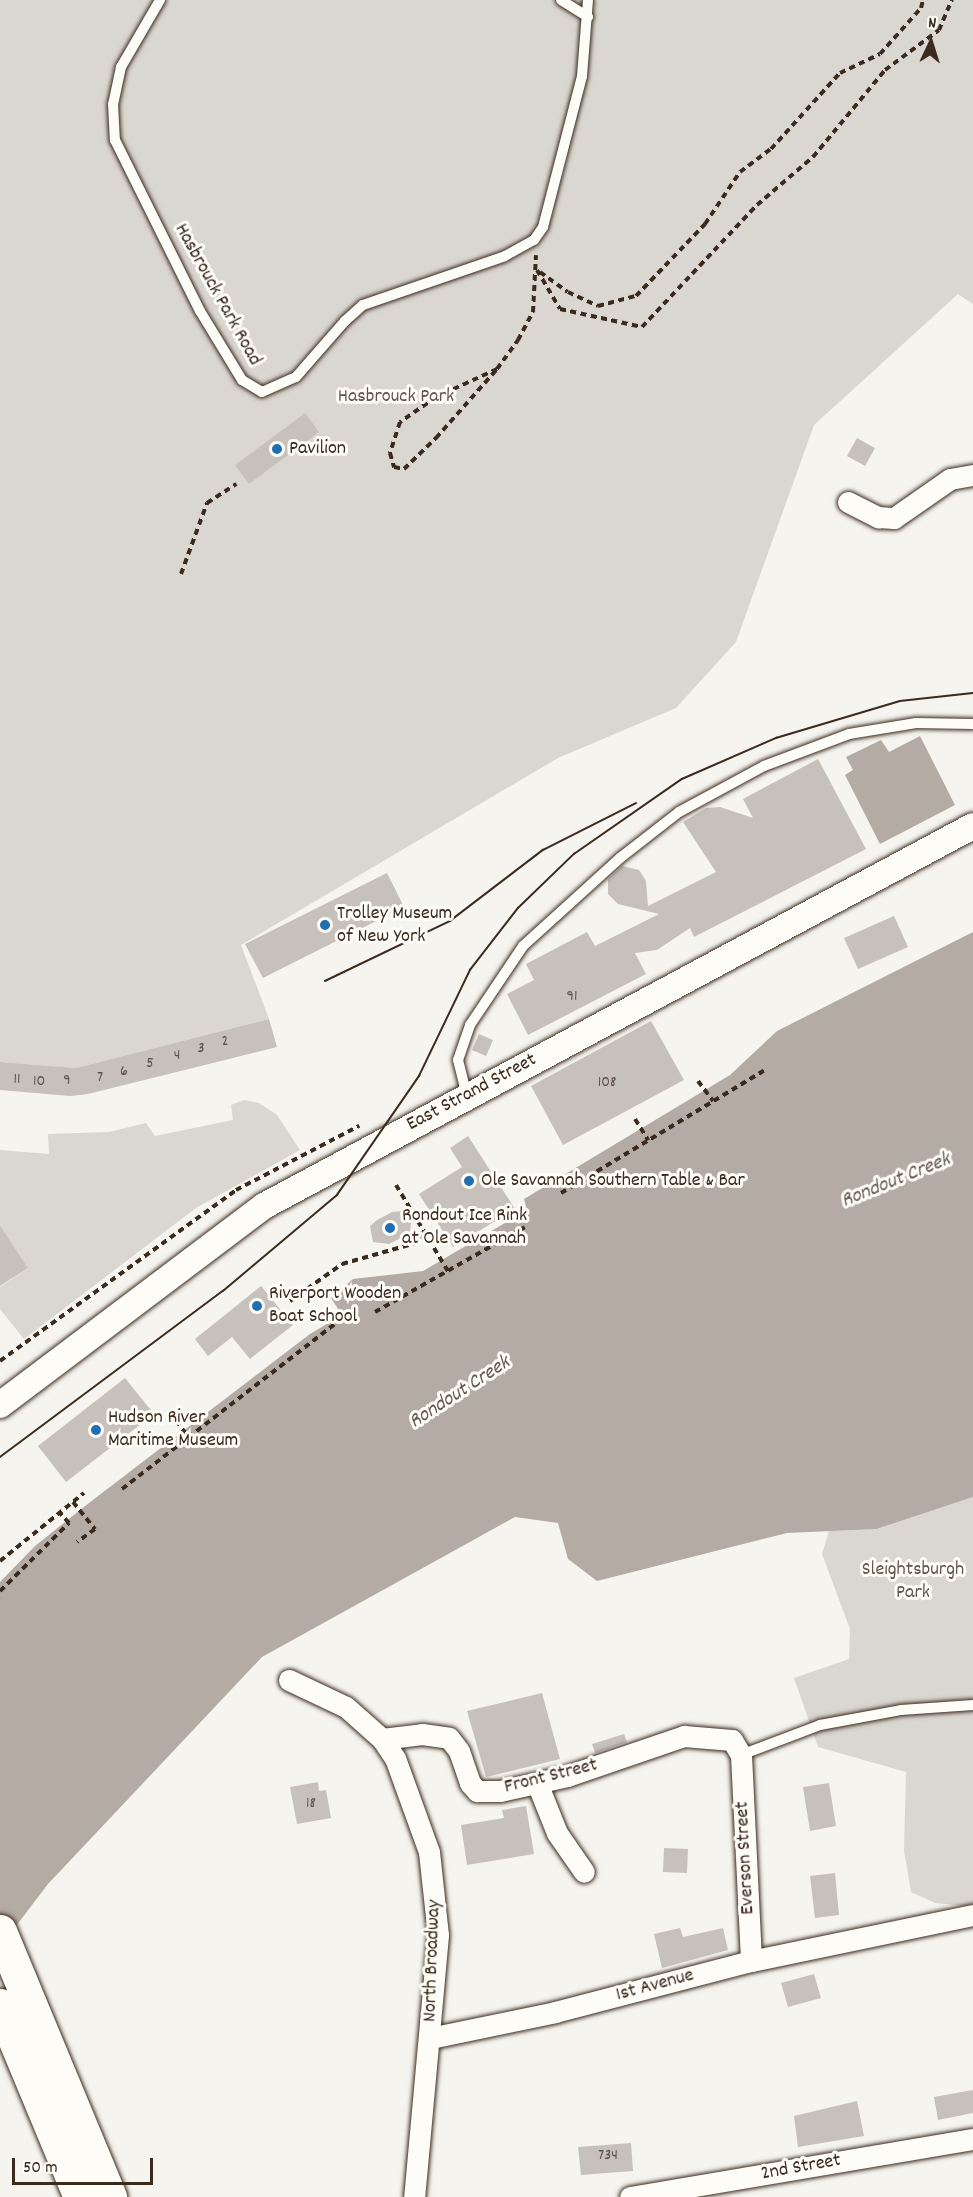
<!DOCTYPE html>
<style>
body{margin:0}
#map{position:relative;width:973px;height:2197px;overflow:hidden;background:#f5f4ee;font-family:Dekko,sans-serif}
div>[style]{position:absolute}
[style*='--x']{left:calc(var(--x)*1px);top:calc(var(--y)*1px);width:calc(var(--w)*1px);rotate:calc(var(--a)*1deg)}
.green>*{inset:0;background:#dad6d0}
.water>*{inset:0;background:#b4aca4}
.building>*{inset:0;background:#c7c1bb}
.path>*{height:4px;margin-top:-2px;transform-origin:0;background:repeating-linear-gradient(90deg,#3b2a1e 0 6px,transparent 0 10.5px)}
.roads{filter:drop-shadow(0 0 2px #3b2a1e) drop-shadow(0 0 2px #3b2a1e)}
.service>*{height:10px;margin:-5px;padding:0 5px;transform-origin:5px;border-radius:5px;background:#fdfcf7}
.minor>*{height:21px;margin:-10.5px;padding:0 10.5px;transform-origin:10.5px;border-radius:10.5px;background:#fdfcf7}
.tertiary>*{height:26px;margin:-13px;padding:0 13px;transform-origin:13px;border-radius:13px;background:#fdfcf7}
.primary>*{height:33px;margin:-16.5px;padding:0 16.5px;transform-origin:16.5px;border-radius:16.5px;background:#fdfcf7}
.tram>*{height:1.5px;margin:-0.75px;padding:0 0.75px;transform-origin:0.75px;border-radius:0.75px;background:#3b2a1e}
.dots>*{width:16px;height:16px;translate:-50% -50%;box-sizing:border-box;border:3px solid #fdfcf7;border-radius:50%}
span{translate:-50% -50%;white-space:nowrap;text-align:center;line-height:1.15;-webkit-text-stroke:6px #fdfcf7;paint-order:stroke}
.number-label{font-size:16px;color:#5e5045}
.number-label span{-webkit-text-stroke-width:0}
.street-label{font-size:20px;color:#3b2a1e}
.park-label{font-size:20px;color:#63554a}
.poi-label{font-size:20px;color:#3b2a1e}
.left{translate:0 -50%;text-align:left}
.water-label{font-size:21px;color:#65584d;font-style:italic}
.north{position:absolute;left:901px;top:12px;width:60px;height:60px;-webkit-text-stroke:4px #fdfcf7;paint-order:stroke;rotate:4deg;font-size:16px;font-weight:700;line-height:24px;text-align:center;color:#3b2a1e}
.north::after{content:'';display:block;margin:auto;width:21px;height:27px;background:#3b2a1e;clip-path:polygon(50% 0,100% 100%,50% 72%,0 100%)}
.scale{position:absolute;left:12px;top:2158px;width:141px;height:27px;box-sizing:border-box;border:3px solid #3b2a1e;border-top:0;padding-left:8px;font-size:18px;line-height:21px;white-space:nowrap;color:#3b2a1e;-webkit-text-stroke:4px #fdfcf7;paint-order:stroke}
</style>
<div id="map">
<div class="green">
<i style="clip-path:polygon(0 0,973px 0,973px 304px,958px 294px,814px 425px,736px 642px,676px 708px,558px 758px,241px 945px,269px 1019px,76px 1068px,0 1062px)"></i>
<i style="clip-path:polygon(244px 1100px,259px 1103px,277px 1115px,300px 1150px,196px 1208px,24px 1339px,0 1309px,0 1287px,28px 1268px,0 1225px,0 1150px,49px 1154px,48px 1134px,109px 1132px,146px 1123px,155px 1136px,233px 1120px,231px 1105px)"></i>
<i style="clip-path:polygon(973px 1497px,973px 1907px,935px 1903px,911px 1892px,904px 1851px,906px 1772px,818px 1747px,794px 1678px,849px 1659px,850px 1629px,822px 1554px,829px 1531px,878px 1529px)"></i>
</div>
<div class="water">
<i style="clip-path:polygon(920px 736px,955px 805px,880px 844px,845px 775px,853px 770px,846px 757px,881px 740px,889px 752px)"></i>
<i style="clip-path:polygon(973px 932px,973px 1497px,877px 1529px,787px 1533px,597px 1581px,568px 1559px,558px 1523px,515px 1517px,262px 1657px,48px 1884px,0 1947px,0 1582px,35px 1546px,85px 1506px,310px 1334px,342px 1315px,331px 1298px,353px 1279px,423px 1271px,527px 1210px,524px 1199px,730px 1075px,777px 1031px)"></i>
</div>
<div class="building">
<i style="clip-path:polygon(305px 413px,319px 432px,249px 484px,235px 465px)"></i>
<i style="clip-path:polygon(857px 438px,875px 448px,865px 466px,847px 456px)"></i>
<i style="clip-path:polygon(818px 759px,866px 849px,694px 937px,690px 928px,657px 950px,635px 953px,646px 974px,528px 1035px,507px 994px,534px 980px,526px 964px,587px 932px,595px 946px,659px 914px,618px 904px,608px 894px,608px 879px,622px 866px,639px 870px,646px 881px,648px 906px,716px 872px,683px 822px,706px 808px,720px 807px,753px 818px,743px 799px)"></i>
<i style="clip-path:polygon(387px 873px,404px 907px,263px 978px,245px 944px)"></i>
<i style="clip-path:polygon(894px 916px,908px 947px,858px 969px,844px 938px)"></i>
<i style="clip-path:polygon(269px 1019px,277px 1047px,88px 1094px,70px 1096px,0 1090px,0 1062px,76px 1068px)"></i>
<i style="clip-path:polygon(651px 1021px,684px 1080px,563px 1145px,531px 1086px)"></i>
<i style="clip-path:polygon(479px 1034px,493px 1040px,486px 1056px,472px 1050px)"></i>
<i style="clip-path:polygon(468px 1136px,515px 1209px,453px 1247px,419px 1194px,462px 1167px,450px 1148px)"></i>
<i style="clip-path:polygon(413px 1210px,410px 1231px,403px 1237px,389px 1244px,373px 1242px,370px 1226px,377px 1220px,392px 1212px)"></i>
<i style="clip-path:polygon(0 1225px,28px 1268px,0 1286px)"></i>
<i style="clip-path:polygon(261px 1286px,293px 1325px,250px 1359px,232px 1337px,208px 1356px,195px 1339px)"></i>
<i style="clip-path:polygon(125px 1378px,154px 1414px,66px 1482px,38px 1446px)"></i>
<i style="clip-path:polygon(542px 1693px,560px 1759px,486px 1777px,467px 1711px)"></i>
<i style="clip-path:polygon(624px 1734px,627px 1742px,595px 1753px,592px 1744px)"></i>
<i style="clip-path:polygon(318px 1782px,319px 1791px,326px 1790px,331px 1818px,297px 1824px,290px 1787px)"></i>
<i style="clip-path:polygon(829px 1783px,836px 1826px,810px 1831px,803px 1787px)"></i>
<i style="clip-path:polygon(526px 1806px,534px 1854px,467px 1865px,461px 1825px,504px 1818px,502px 1810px)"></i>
<i style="clip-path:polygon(664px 1848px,688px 1849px,687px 1873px,663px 1872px)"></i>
<i style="clip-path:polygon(835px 1873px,839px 1915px,815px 1918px,810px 1876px)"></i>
<i style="clip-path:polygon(680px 1928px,683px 1937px,723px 1928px,728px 1950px,662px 1968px,654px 1934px)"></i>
<i style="clip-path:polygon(814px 1974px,821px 1998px,788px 2007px,781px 1983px)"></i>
<i style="clip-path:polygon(973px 2090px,973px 2113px,938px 2120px,934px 2097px)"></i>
<i style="clip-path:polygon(857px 2101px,864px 2136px,798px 2147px,794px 2116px)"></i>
<i style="clip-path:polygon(631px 2143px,633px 2171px,581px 2175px,578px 2147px)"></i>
</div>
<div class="path">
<i style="--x:537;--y:270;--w:45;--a:59.5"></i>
<i style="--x:560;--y:309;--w:84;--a:12.4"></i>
<i style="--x:642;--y:327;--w:168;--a:-46.7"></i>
<i style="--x:757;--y:205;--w:74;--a:-40.6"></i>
<i style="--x:813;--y:157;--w:113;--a:-50.4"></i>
<i style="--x:885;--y:70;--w:67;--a:-36.5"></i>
<i style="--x:939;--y:30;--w:33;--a:-67"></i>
<i style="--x:540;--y:272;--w:34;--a:36"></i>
<i style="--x:568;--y:292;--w:33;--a:25"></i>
<i style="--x:598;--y:306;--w:39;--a:-15"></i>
<i style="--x:636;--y:296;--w:100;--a:-46.2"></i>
<i style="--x:705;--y:224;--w:63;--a:-56.1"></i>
<i style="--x:740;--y:172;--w:39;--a:-37"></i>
<i style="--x:771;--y:149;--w:103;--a:-47.8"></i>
<i style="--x:840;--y:73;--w:44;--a:-25.4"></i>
<i style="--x:880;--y:54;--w:62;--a:-48.3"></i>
<i style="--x:921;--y:8;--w:8;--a:-76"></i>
<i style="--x:497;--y:369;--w:67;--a:155.3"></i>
<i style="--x:436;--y:397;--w:44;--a:145.2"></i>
<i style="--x:400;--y:422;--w:33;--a:108"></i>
<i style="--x:390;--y:453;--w:15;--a:74"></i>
<i style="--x:394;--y:467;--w:10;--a:11"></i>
<i style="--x:404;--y:469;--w:45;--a:-44.1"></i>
<i style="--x:436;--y:438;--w:92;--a:-48.5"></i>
<i style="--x:497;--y:369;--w:36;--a:-54"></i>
<i style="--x:518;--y:340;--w:32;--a:-62"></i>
<i style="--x:533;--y:312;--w:57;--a:-87"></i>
<i style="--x:181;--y:574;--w:76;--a:-69.9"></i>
<i style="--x:207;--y:503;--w:35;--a:-33"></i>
<i style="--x:698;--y:1081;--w:25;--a:53"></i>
<i style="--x:635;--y:1119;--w:25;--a:58"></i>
<i style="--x:396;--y:1185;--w:103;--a:58.9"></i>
<i style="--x:561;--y:1193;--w:238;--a:-31.1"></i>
<i style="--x:290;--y:1301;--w:64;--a:-35.4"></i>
<i style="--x:342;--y:1264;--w:73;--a:-15.9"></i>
<i style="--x:412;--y:1244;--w:18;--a:-34"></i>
<i style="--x:375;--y:1312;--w:172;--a:-29.5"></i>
<i style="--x:0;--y:1361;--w:291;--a:-35.9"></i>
<i style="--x:236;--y:1190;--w:139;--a:-27.5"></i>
<i style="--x:170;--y:1412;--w:32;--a:54"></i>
<i style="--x:122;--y:1489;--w:276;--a:-37.8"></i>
<i style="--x:73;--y:1502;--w:35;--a:51"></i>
<i style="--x:95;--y:1529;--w:22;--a:144"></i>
<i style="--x:0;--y:1561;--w:108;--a:-39"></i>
<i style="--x:0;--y:1591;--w:97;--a:-44.6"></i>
<i style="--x:69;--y:1523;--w:15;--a:-132"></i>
</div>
<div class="roads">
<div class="service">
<i style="--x:160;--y:0;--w:78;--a:120.2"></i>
<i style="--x:121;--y:67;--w:38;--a:102"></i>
<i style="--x:113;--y:104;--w:36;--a:87"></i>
<i style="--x:115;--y:140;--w:191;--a:63.6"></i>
<i style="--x:200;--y:311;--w:81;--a:58.7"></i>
<i style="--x:242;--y:380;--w:23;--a:31"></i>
<i style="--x:262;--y:392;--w:37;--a:-24"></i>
<i style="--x:296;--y:377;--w:74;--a:-48.8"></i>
<i style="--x:345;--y:321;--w:24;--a:-42"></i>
<i style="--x:363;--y:305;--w:150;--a:-19"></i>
<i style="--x:505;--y:256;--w:33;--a:-29"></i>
<i style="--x:534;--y:240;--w:16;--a:-55"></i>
<i style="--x:543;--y:227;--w:156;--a:-75.5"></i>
<i style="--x:582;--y:76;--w:76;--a:-85.5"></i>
<i style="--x:561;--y:0;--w:32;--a:32"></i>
<i style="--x:467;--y:1096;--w:37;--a:-104"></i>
<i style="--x:458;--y:1060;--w:37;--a:-71"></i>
<i style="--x:470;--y:1025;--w:95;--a:-56.1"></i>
<i style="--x:523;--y:946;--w:131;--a:-42.2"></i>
<i style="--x:620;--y:858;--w:75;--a:-37.9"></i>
<i style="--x:679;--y:812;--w:97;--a:-28.4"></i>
<i style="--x:764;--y:766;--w:91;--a:-20.6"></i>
<i style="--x:849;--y:734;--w:68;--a:-9.3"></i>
<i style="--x:916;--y:723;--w:57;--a:1"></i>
<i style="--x:741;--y:1755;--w:85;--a:-20.8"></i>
<i style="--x:820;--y:1725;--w:82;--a:-10.5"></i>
<i style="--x:901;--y:1710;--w:72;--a:-4"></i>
</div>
<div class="minor">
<i style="--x:848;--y:502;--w:34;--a:27"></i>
<i style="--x:878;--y:517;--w:16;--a:4"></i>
<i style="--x:894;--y:518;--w:68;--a:-34.9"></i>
<i style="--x:950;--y:479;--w:23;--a:-10"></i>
<i style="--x:289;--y:1680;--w:63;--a:25.3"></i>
<i style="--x:346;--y:1707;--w:48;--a:41.6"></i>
<i style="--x:382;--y:1739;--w:23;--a:56"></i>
<i style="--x:395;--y:1758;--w:100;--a:70.1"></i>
<i style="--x:429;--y:1852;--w:83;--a:83.8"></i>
<i style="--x:438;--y:1935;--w:263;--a:95.2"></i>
<i style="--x:382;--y:1739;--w:40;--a:-7.1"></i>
<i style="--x:422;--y:1734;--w:27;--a:8"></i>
<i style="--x:449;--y:1738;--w:16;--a:52"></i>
<i style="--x:459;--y:1751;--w:34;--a:71"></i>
<i style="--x:470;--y:1783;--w:11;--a:49"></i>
<i style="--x:477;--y:1791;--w:23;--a:0"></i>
<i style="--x:500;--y:1791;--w:69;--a:-12.6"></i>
<i style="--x:567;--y:1776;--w:124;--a:-18.9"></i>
<i style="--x:684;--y:1736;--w:48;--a:4.8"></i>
<i style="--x:732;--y:1740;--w:17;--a:59"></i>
<i style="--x:741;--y:1755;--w:206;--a:87.2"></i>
<i style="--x:537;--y:1783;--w:54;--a:68.2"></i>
<i style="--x:557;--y:1833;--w:47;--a:55.3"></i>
<i style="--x:430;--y:2038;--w:128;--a:-11.7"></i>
<i style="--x:555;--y:2012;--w:203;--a:-14.6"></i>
<i style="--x:751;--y:1961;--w:227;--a:-11.7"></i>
<i style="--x:630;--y:2197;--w:348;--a:-9.6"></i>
</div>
<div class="tertiary">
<i style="--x:0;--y:1405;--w:331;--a:-37"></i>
<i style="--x:264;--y:1206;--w:804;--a:-28.19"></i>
</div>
<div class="primary">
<i style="--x:0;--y:1931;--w:288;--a:67.5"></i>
<i style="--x:0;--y:2005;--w:208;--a:67.4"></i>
</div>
</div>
<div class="tram">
<i style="--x:325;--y:981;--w:139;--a:-25.6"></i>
<i style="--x:450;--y:921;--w:117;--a:-37.4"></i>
<i style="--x:543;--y:850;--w:104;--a:-26.8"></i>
<i style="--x:0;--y:1457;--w:278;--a:-36.7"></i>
<i style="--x:223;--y:1291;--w:149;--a:-40.1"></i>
<i style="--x:337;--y:1195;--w:145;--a:-55.4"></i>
<i style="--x:419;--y:1076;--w:118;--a:-64.3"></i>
<i style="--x:470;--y:970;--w:78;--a:-52.3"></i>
<i style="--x:518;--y:908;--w:78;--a:-44"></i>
<i style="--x:574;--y:854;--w:131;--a:-34.8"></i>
<i style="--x:682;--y:779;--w:103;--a:-23.6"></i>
<i style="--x:776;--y:738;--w:129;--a:-16.6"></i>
<i style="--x:900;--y:701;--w:73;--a:-6.3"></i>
</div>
<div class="dots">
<i style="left:277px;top:449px;background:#1f6fb2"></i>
<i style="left:325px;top:925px;background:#1f6fb2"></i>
<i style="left:469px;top:1181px;background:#1f6fb2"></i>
<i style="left:390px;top:1228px;background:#1f6fb2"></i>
<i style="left:257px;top:1306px;background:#1f6fb2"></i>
<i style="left:96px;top:1430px;background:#1f6fb2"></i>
</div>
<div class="number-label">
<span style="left:572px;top:997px">91</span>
<span style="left:225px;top:1042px">2</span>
<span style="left:201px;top:1049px">3</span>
<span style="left:177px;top:1056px">4</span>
<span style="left:150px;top:1064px">5</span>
<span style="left:124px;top:1072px">6</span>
<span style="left:100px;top:1078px">7</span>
<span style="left:17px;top:1080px">11</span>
<span style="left:67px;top:1081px">9</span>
<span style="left:39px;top:1082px">10</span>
<span style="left:607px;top:1083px">108</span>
<span style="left:311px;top:1804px">18</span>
<span style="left:608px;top:2156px">734</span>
</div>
<div class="street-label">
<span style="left:217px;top:295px;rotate:61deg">Hasbrouck Park Road</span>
<span style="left:472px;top:1093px;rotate:-28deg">East Strand Street</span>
<span style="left:551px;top:1777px;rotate:-14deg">Front Street</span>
<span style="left:746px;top:1858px;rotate:-93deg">Everson Street</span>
<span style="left:433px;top:1961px;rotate:-88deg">North Broadway</span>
<span style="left:655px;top:1986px;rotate:-15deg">1st Avenue</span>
<span style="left:801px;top:2168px;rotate:-10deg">2nd Street</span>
</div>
<div class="park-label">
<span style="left:396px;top:397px">Hasbrouck Park</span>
<span style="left:913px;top:1582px">Sleightsburgh<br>Park</span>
</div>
<div class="poi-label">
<span class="left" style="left:289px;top:449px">Pavilion</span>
<span class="left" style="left:337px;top:926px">Trolley Museum<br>of New York</span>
<span class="left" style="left:481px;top:1181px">Ole Savannah Southern Table &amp; Bar</span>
<span class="left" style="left:402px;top:1228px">Rondout Ice Rink<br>at Ole Savannah</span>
<span class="left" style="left:269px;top:1306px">Riverport Wooden<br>Boat School</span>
<span class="left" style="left:108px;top:1430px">Hudson River<br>Maritime Museum</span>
</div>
<div class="water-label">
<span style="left:896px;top:1181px;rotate:-22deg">Rondout Creek</span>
<span style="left:460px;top:1393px;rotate:-33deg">Rondout Creek</span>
</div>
<div class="north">N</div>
<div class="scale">50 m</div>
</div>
